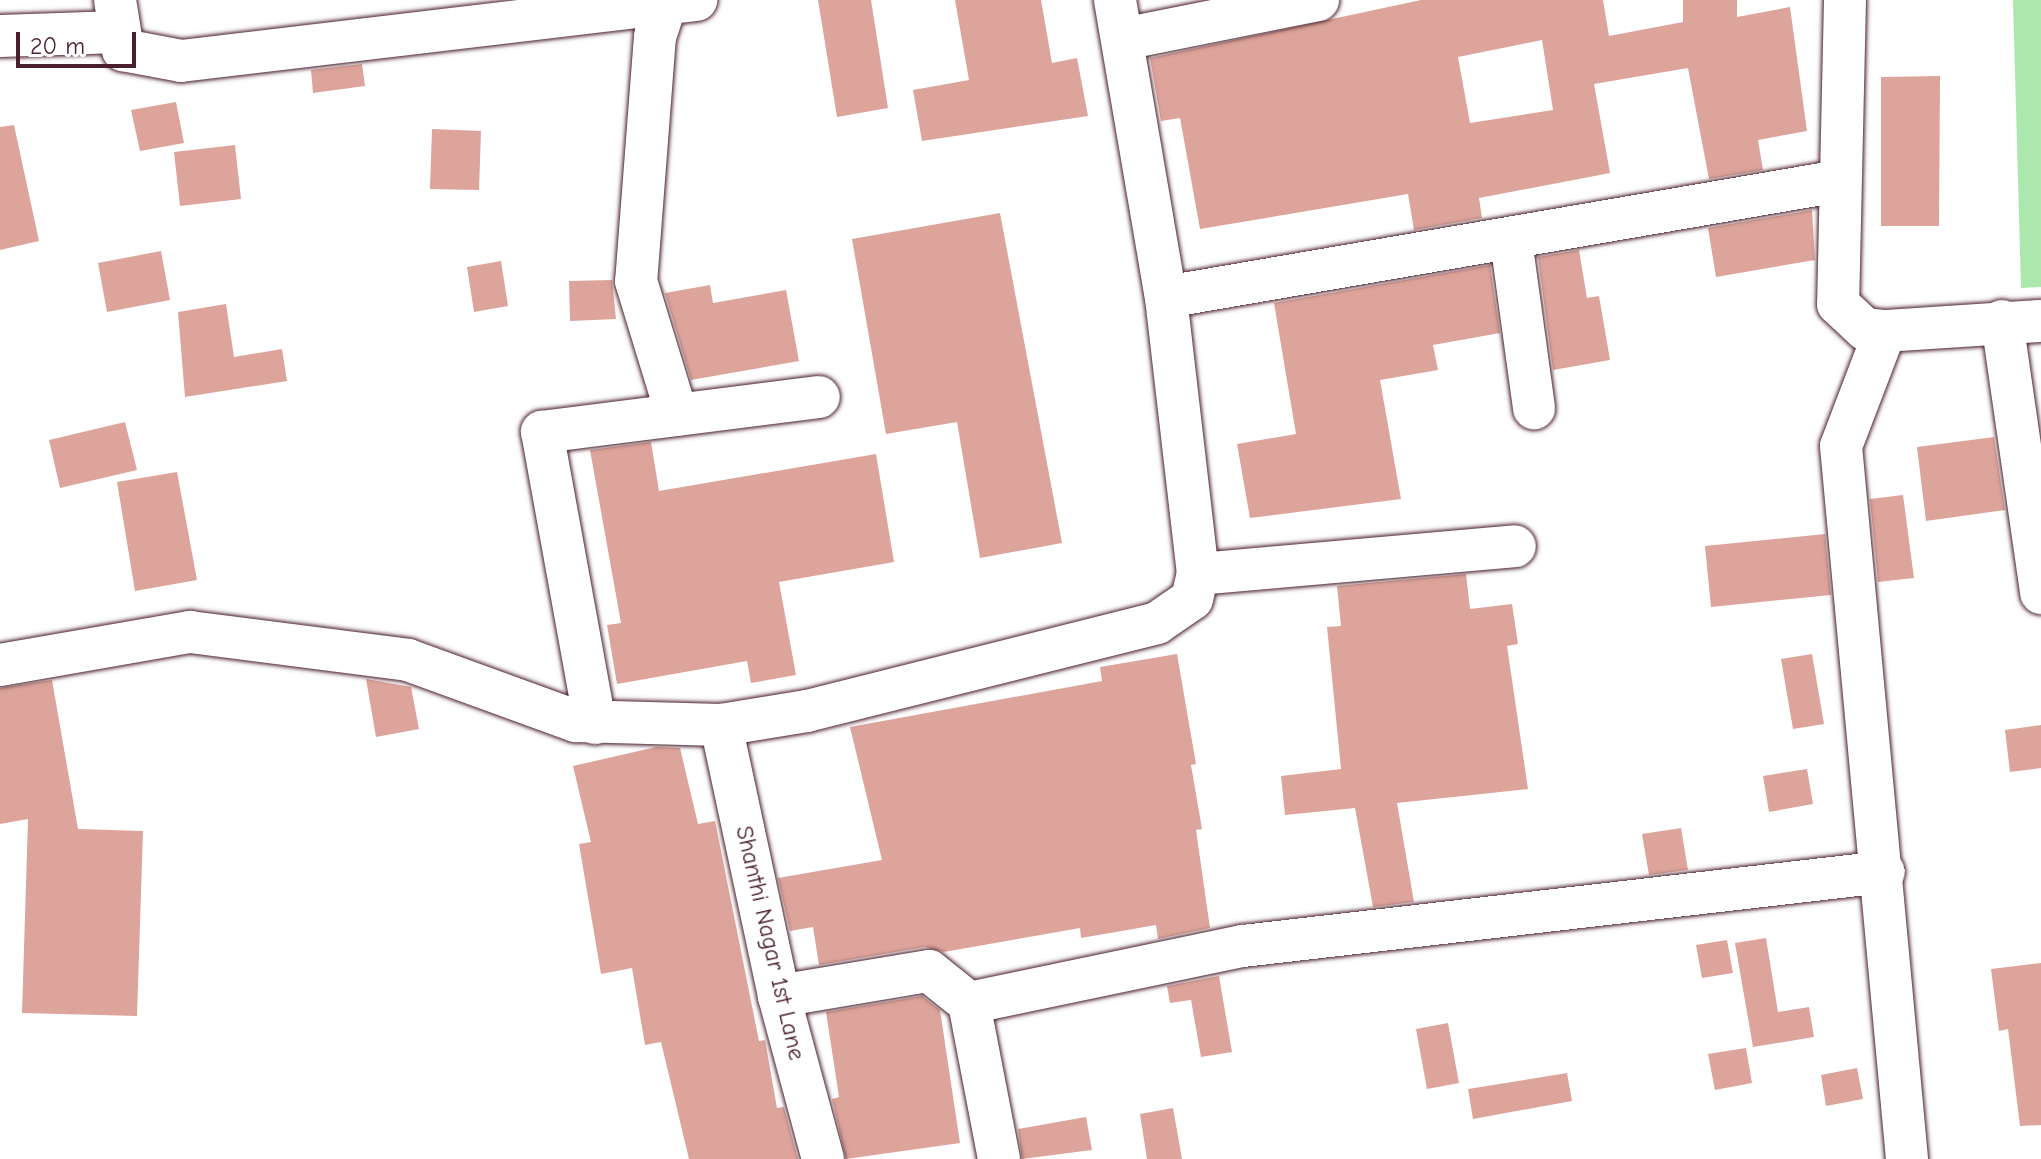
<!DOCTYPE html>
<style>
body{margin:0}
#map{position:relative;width:2041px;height:1159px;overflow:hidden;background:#fff;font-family:"Comic Neue",sans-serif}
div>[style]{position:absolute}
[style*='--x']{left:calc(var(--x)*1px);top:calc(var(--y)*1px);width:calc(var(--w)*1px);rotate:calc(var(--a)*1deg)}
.green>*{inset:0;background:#ace7ad}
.building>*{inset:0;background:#dda49b}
.roads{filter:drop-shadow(0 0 2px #4a1f2b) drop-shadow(0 0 2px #4a1f2b)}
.minor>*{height:42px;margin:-21px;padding:0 21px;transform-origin:21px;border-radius:21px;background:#fff}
span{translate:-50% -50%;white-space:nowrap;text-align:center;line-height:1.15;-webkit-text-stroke:6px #fff;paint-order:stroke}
.street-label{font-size:24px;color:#4a1f2b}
.scale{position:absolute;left:16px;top:32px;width:120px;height:36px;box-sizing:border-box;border:4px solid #4a1f2b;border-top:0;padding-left:10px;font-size:24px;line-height:28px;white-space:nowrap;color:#4a1f2b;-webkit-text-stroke:6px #fff;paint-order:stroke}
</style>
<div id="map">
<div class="green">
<i style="clip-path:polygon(2013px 0,2041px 0,2041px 287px,2021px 288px)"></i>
</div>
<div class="building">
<i style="clip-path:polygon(818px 0,871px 0,888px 108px,837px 117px)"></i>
<i style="clip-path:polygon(955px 0,1041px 0,1052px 63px,1077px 58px,1088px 116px,922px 141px,913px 90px,969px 80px)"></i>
<i style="clip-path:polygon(evenodd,1421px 0,1603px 0,1609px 36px,1683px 22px,1683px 0,1737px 0,1737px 17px,1790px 7px,1807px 131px,1758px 140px,1763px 170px,1709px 179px,1688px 68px,1594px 84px,1610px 173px,1479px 198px,1482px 218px,1414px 230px,1408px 194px,1200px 229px,1180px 118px,1161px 121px,1150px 58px,1421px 0,1542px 40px,1553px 110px,1470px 123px,1458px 57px,1542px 40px)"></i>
<i style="clip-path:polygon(362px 64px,365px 86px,313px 93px,311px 70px)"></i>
<i style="clip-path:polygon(1940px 76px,1939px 226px,1881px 226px,1881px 77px)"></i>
<i style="clip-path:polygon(176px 102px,184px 143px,140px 151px,131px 110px)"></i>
<i style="clip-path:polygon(14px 125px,39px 241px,0 250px,0 127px)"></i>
<i style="clip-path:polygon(432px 129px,481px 131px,479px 190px,430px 189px)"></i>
<i style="clip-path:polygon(235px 145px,241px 199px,180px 206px,174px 152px)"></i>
<i style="clip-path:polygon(1812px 210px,1815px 260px,1716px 277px,1708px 228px)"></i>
<i style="clip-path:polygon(1000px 213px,1062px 543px,980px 558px,957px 422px,886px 434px,852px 239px)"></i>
<i style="clip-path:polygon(1579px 250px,1587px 298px,1599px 296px,1610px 360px,1553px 370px,1538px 257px)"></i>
<i style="clip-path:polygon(161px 251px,170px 300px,107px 312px,98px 263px)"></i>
<i style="clip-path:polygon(501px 261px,508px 306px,474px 312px,467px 267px)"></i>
<i style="clip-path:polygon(1490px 265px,1500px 333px,1433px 345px,1438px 370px,1380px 380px,1401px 499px,1250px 518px,1237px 444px,1296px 434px,1274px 303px)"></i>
<i style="clip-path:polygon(612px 280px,616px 319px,570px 321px,569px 281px)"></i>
<i style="clip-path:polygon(710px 285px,713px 303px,786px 290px,799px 361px,691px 380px,665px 293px)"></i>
<i style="clip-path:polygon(226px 304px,234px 357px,282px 349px,287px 381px,185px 397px,178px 312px)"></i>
<i style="clip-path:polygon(125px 422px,137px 470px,60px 488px,49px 440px)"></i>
<i style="clip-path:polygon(1994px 437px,2005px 510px,1926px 521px,1917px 447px)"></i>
<i style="clip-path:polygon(651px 442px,659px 491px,876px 454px,894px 562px,779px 582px,796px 675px,751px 683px,747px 661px,617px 684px,607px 625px,621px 623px,590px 450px)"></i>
<i style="clip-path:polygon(177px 472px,197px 580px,135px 591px,117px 482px)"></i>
<i style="clip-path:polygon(1903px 495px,1914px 578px,1878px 582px,1870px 499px)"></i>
<i style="clip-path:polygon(1825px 534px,1831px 595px,1711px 607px,1705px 546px)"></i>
<i style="clip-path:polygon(1466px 574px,1470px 609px,1512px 604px,1518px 644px,1507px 646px,1528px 789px,1397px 803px,1414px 902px,1373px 907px,1355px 808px,1285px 815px,1281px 776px,1341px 769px,1327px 627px,1341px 626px,1337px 586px)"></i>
<i style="clip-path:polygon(1177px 654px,1196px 764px,1191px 765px,1202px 829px,1196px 830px,1210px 928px,1158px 939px,1156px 925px,1081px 938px,1080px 928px,944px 952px,925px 947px,819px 965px,813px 927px,790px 931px,778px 878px,882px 860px,850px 727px,1102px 681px,1100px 667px)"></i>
<i style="clip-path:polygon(1812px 654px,1824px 724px,1793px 729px,1781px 659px)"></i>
<i style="clip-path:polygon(366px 679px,411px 687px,419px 729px,376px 737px)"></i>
<i style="clip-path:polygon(52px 680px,78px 829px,143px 831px,137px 1016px,22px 1013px,28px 819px,0 824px,0 688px)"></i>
<i style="clip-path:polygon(2041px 725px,2041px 768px,2010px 772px,2005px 730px)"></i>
<i style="clip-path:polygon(656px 747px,680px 748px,698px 824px,715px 821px,759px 1041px,765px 1040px,777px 1108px,784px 1107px,798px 1159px,689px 1159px,661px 1042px,645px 1045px,632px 968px,601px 974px,579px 844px,591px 842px,573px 766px)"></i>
<i style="clip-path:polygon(1807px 769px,1813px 804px,1769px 812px,1763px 776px)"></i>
<i style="clip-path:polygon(1681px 828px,1688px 870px,1649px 875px,1642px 834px)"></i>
<i style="clip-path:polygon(1766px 938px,1778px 1012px,1809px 1007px,1814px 1037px,1753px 1047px,1735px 943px)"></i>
<i style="clip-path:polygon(1727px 940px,1733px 973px,1702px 978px,1696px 945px)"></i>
<i style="clip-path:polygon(2041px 963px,2041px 1125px,2020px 1126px,2008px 1029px,1999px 1031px,1991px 969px)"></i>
<i style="clip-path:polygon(1219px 976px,1232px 1052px,1201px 1057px,1191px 1000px,1170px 1003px,1167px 986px)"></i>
<i style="clip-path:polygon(922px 996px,940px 1010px,960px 1143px,846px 1159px,832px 1099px,839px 1097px,826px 1012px)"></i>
<i style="clip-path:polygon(1448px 1023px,1459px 1083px,1427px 1089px,1416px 1029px)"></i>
<i style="clip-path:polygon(1746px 1048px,1752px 1083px,1715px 1090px,1708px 1054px)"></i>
<i style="clip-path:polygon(1857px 1068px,1863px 1099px,1826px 1106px,1821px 1075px)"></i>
<i style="clip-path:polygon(1567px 1073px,1572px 1101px,1473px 1119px,1468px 1089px)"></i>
<i style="clip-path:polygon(1173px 1108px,1182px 1159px,1147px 1159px,1140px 1114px)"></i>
<i style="clip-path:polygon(1086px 1117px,1092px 1150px,1022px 1159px,1018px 1129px)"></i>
</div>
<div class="roads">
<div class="minor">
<i style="--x:115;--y:0;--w:51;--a:80.9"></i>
<i style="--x:123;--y:50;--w:59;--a:10.7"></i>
<i style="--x:181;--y:61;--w:519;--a:-6.76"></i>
<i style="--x:667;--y:0;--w:38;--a:108"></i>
<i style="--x:655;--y:36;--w:246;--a:94.4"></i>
<i style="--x:636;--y:281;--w:140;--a:73"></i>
<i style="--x:1115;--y:0;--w:301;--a:80.3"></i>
<i style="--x:1845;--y:0;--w:304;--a:91.3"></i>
<i style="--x:1838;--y:304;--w:37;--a:43"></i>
<i style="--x:1865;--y:329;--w:20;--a:6"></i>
<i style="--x:1885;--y:331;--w:156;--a:-3.7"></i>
<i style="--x:0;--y:36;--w:118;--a:-1.9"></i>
<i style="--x:1123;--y:39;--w:199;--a:-11.3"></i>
<i style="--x:1511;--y:240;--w:170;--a:82.2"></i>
<i style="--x:2002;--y:321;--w:275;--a:81.8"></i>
<i style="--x:1885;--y:331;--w:123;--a:110.9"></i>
<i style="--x:1841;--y:446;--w:716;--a:84.71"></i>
<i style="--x:1198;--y:574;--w:318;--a:-5"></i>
<i style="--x:0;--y:665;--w:193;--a:-9.9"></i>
<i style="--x:190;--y:632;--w:220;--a:7.3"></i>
<i style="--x:408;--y:660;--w:179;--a:20"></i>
<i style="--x:576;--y:721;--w:145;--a:1.6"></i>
<i style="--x:721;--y:725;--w:87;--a:-9.2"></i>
<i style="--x:807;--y:711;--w:361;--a:-14.1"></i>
<i style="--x:1157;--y:623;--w:42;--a:-34.4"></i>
<i style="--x:1192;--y:599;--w:26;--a:-77"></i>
<i style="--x:1198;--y:574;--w:279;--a:-96.6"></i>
<i style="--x:1166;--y:297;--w:683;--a:-9.78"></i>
<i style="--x:595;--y:723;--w:296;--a:-100.3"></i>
<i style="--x:542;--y:432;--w:279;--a:-7.2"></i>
<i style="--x:721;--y:725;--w:277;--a:77.9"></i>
<i style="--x:779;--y:996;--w:169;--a:74.9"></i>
<i style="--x:779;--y:996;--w:152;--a:-9.5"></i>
<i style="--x:929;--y:971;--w:51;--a:38.7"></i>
<i style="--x:969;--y:1003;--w:159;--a:79.1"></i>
<i style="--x:969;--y:1003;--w:280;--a:-11.8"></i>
<i style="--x:1243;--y:946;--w:645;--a:-6.59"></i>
</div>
</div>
<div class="street-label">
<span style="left:770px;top:943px;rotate:77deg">Shanthi Nagar 1st Lane</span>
</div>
<div class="scale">20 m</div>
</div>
